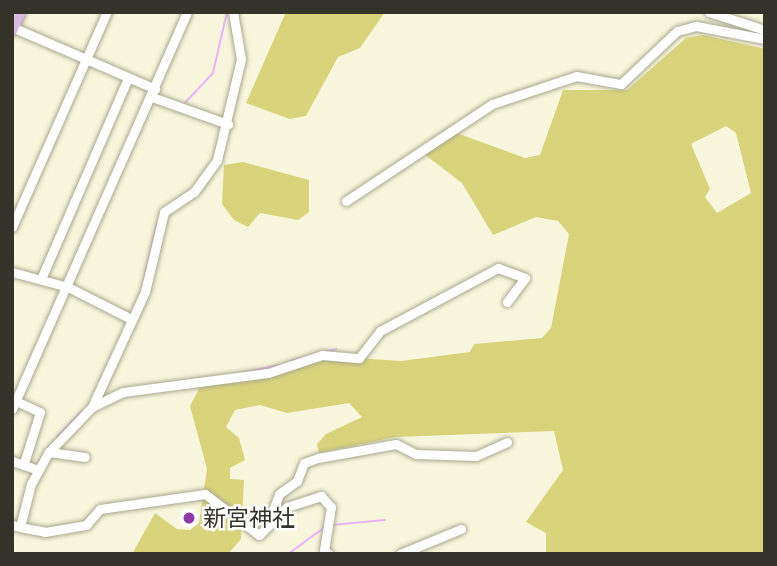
<!DOCTYPE html>
<meta charset="utf-8">
<style>
body{margin:0}
#map{position:relative;width:777px;height:566px;overflow:hidden;background:#f8f7dd;font-family:Quicksand,"Noto Sans JP",sans-serif}
div>[style]{position:absolute}
[style*='--x']{left:calc(var(--x)*1px);top:calc(var(--y)*1px);width:calc(var(--w)*1px);rotate:calc(var(--a)*1deg)}
.green>*{inset:0;background:#d9d47c}
.stream>*{height:2px;margin:-1px;padding:0 1px;transform-origin:1px;border-radius:1px;background:#ebb2fc}
.roads{filter:drop-shadow(0 0 2px #a8a78f) drop-shadow(0 0 2px #a8a78f)}
.minor>*{height:9px;margin:-4.5px;padding:0 4.5px;transform-origin:4.5px;border-radius:4.5px;background:#fff}
.major>*{height:10px;margin:-5px;padding:0 5px;transform-origin:5px;border-radius:5px;background:#d9bae2}
.dots>*{width:19px;height:19px;translate:-50% -50%;box-sizing:border-box;border:4px solid #fff;border-radius:50%}
span{translate:-50% -50%;white-space:nowrap;text-align:center;line-height:1.15;-webkit-text-stroke:5px #fff;paint-order:stroke}
.poi-label{font-size:23px;color:#333329}
.left{translate:0 -50%;text-align:left}
.frame{position:absolute;inset:0;border:14px solid #333329;pointer-events:none}
</style>
<div id="map">
<div class="green">
<i style="clip-path:polygon(286px 12px,385px 12px,360px 48px,338px 57px,306px 116px,290px 119px,246px 103px)"></i>
<i style="clip-path:polygon(evenodd,703px 35px,765px 49px,765px 554px,546px 554px,546px 533px,526px 522px,563px 470px,554px 431px,395px 437px,319px 453px,317px 444px,326px 434px,362px 417px,349px 403px,287px 413px,260px 405px,235px 410px,226px 427px,239px 438px,245px 460px,230px 468px,230px 479px,244px 480px,241px 539px,228px 554px,132px 554px,155px 513px,177px 529px,190px 530px,199px 523px,207px 469px,190px 406px,200px 387px,325px 356px,401px 361px,470px 352px,474px 344px,542px 338px,551px 328px,569px 234px,558px 221px,536px 217px,493px 235px,462px 183px,424px 154px,454px 132px,525px 158px,540px 155px,563px 90px,627px 90px,686px 38px,703px 35px,726px 126px,736px 133px,751px 193px,717px 213px,705px 197px,710px 189px,691px 144px,726px 126px)"></i>
<i style="clip-path:polygon(243px 162px,309px 180px,309px 212px,298px 220px,260px 213px,248px 227px,234px 220px,222px 204px,224px 165px)"></i>
</div>
<div class="stream">
<i style="--x:183;--y:105;--w:44;--a:-46.8"></i>
<i style="--x:213;--y:73;--w:63;--a:-77.1"></i>
<i style="--x:145;--y:275;--w:53;--a:-77"></i>
<i style="--x:291;--y:361;--w:47;--a:-14.9"></i>
<i style="--x:246;--y:372;--w:34;--a:-12"></i>
<i style="--x:57;--y:437;--w:36;--a:-46"></i>
<i style="--x:331;--y:525;--w:54;--a:-5.3"></i>
<i style="--x:288;--y:554;--w:46;--a:-36.1"></i>
</div>
<div class="roads">
<div class="minor">
<i style="--x:709;--y:12;--w:59;--a:17.8"></i>
<i style="--x:12;--y:27;--w:156;--a:23.4"></i>
<i style="--x:152;--y:97;--w:81;--a:19.6"></i>
<i style="--x:346;--y:201;--w:175;--a:-33.6"></i>
<i style="--x:492;--y:104;--w:89;--a:-18.4"></i>
<i style="--x:576;--y:76;--w:46;--a:10.1"></i>
<i style="--x:621;--y:84;--w:77;--a:-43.4"></i>
<i style="--x:677;--y:31;--w:20;--a:-15"></i>
<i style="--x:696;--y:26;--w:70;--a:10.7"></i>
<i style="--x:12;--y:227;--w:235;--a:-66.2"></i>
<i style="--x:12;--y:272;--w:58;--a:15"></i>
<i style="--x:68;--y:287;--w:71;--a:26.9"></i>
<i style="--x:41;--y:279;--w:219;--a:-66.6"></i>
<i style="--x:16;--y:401;--w:26;--a:25"></i>
<i style="--x:40;--y:412;--w:53;--a:107.4"></i>
<i style="--x:92;--y:407;--w:34;--a:-26"></i>
<i style="--x:123;--y:392;--w:146;--a:-7.5"></i>
<i style="--x:268;--y:373;--w:57;--a:-18.4"></i>
<i style="--x:322;--y:355;--w:37;--a:5"></i>
<i style="--x:359;--y:358;--w:34;--a:-52"></i>
<i style="--x:380;--y:331;--w:134;--a:-28.1"></i>
<i style="--x:498;--y:268;--w:29;--a:20"></i>
<i style="--x:525;--y:278;--w:30;--a:127"></i>
<i style="--x:12;--y:409;--w:434;--a:-66.2"></i>
<i style="--x:49;--y:452;--w:36;--a:8"></i>
<i style="--x:12;--y:461;--w:28;--a:19"></i>
<i style="--x:268;--y:523;--w:31;--a:-69"></i>
<i style="--x:279;--y:494;--w:22;--a:-36"></i>
<i style="--x:297;--y:481;--w:19;--a:-69"></i>
<i style="--x:304;--y:463;--w:15;--a:-20"></i>
<i style="--x:318;--y:458;--w:79;--a:-10.2"></i>
<i style="--x:396;--y:444;--w:22;--a:27"></i>
<i style="--x:416;--y:454;--w:60;--a:1.9"></i>
<i style="--x:476;--y:456;--w:34;--a:-24"></i>
<i style="--x:12;--y:525;--w:8;--a:14"></i>
<i style="--x:20;--y:527;--w:44;--a:-75.7"></i>
<i style="--x:31;--y:484;--w:37;--a:-61"></i>
<i style="--x:49;--y:452;--w:62;--a:-46.3"></i>
<i style="--x:92;--y:407;--w:127;--a:-65.3"></i>
<i style="--x:145;--y:292;--w:82;--a:-76.6"></i>
<i style="--x:164;--y:212;--w:36;--a:-34"></i>
<i style="--x:194;--y:192;--w:39;--a:-54"></i>
<i style="--x:217;--y:160;--w:104;--a:-76.6"></i>
<i style="--x:241;--y:59;--w:48;--a:-99.7"></i>
<i style="--x:20;--y:527;--w:25;--a:11"></i>
<i style="--x:45;--y:532;--w:42;--a:-9.7"></i>
<i style="--x:86;--y:525;--w:21;--a:-49"></i>
<i style="--x:100;--y:509;--w:106;--a:-8.1"></i>
<i style="--x:205;--y:494;--w:68;--a:37.2"></i>
<i style="--x:259;--y:535;--w:40;--a:-45"></i>
<i style="--x:287;--y:507;--w:36;--a:-18"></i>
<i style="--x:321;--y:496;--w:15;--a:48"></i>
<i style="--x:331;--y:507;--w:44;--a:99.2"></i>
<i style="--x:324;--y:550;--w:6;--a:39"></i>
<i style="--x:400;--y:554;--w:66;--a:-22.3"></i>
</div>
<div class="major">
<i style="--x:12;--y:31;--w:21;--a:-65"></i>
</div>
</div>
<div class="dots">
<i style="left:189px;top:518px;background:#903aa7"></i>
</div>
<div class="poi-label">
<span class="left" style="left:203px;top:518px">新宮神社</span>
</div>
<div class="frame"></div>
</div>
